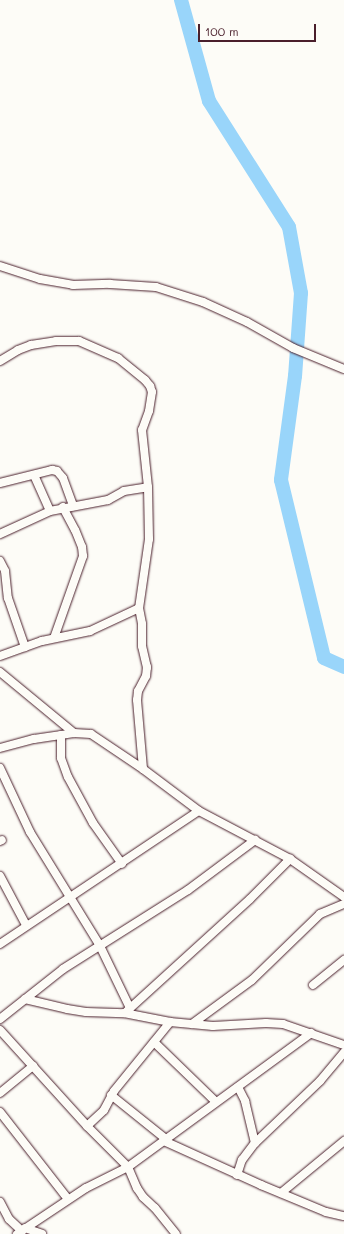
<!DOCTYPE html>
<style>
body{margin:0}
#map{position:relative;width:344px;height:1234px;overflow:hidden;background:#fdfcf7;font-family:Mali,sans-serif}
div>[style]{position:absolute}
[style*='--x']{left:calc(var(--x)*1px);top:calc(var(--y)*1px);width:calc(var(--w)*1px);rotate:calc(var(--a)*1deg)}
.river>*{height:14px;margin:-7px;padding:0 7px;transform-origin:7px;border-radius:7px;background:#99d5fa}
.roads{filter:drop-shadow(0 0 1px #4a1f2b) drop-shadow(0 0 1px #4a1f2b)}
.minor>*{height:8px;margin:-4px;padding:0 4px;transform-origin:4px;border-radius:4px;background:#fdfcf7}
span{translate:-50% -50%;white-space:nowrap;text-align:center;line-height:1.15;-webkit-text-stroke:4px #fdfcf7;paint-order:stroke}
.scale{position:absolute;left:198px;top:24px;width:118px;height:18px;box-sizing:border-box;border:2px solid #4a1f2b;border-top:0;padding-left:5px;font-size:12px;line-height:14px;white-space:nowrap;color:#4a1f2b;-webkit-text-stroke:3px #fdfcf7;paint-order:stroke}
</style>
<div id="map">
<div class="river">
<i style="--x:181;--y:0;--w:105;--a:74.5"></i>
<i style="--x:209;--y:101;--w:149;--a:57.6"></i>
<i style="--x:289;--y:227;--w:67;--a:79.7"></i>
<i style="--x:301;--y:293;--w:83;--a:94.1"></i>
<i style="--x:295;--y:376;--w:105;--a:97.7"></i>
<i style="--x:281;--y:480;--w:183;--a:76.4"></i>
<i style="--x:324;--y:658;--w:22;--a:24"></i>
</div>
<div class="roads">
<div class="minor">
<i style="--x:0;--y:266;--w:42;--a:18"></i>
<i style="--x:40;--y:279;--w:34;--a:10"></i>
<i style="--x:73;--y:285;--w:37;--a:-2"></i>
<i style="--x:110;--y:284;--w:46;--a:3.7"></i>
<i style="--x:156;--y:287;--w:49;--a:17.7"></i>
<i style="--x:203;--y:302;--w:48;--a:24.4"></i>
<i style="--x:247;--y:322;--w:53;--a:29.5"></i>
<i style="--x:293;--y:348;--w:55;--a:22.4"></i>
<i style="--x:0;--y:361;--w:21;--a:-31"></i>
<i style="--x:18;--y:350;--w:14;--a:-21"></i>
<i style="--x:31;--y:345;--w:25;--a:-9"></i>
<i style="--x:56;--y:341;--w:23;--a:0"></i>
<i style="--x:79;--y:341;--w:43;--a:23.6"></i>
<i style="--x:118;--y:358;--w:35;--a:39"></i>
<i style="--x:145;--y:380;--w:8;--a:50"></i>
<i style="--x:150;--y:386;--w:6;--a:72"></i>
<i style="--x:152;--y:392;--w:19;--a:99"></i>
<i style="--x:149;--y:411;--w:20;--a:110"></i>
<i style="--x:142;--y:430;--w:57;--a:84"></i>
<i style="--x:148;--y:487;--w:52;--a:88.9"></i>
<i style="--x:149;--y:539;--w:70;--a:98.2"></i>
<i style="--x:139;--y:608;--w:16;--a:79"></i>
<i style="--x:142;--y:624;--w:22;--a:90"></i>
<i style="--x:142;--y:646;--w:22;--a:77"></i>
<i style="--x:147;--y:667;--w:9;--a:96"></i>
<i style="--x:146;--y:676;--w:17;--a:118"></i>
<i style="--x:138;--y:691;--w:9;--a:96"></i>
<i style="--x:137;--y:700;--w:69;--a:85"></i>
<i style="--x:34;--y:475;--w:39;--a:66"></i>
<i style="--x:0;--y:483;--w:54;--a:-14"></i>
<i style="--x:52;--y:470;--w:5;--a:11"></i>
<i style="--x:57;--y:471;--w:9;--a:49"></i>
<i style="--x:63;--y:478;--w:30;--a:70"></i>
<i style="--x:0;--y:534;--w:55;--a:-24.7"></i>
<i style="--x:50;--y:511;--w:59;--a:-10.7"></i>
<i style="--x:108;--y:500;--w:18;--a:-29"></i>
<i style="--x:124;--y:491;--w:24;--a:-9"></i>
<i style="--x:0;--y:561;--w:11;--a:63"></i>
<i style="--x:5;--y:571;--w:27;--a:84"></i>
<i style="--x:8;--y:598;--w:52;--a:70.9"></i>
<i style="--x:54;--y:638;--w:87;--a:-70.5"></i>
<i style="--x:83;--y:556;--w:9;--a:-96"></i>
<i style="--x:82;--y:547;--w:18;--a:-112"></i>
<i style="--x:75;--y:530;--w:26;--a:-118"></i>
<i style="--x:0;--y:656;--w:45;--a:-19.7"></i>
<i style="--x:42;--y:641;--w:49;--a:-11.8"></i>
<i style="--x:90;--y:631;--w:54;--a:-25.1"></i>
<i style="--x:0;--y:672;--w:96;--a:39.5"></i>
<i style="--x:61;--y:735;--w:23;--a:90"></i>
<i style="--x:61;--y:758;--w:20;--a:70"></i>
<i style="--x:68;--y:777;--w:52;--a:61.5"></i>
<i style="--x:93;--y:823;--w:50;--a:54.7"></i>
<i style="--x:0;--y:748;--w:35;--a:-15"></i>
<i style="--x:34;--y:739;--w:40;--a:-8.5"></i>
<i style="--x:74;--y:733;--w:17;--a:3"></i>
<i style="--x:91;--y:734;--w:63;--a:33.9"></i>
<i style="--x:143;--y:769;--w:70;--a:36.9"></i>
<i style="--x:199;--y:811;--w:103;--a:27.8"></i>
<i style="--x:290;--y:859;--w:66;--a:35.1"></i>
<i style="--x:0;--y:768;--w:71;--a:64.9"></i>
<i style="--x:30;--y:832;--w:134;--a:58.4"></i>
<i style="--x:100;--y:946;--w:69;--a:64.2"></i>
<i style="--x:0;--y:841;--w:2;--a:-27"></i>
<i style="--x:0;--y:876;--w:55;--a:62"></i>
<i style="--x:0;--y:944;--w:239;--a:-33.8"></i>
<i style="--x:313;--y:985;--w:40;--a:-39"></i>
<i style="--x:25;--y:999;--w:43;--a:13.4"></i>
<i style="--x:67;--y:1009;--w:19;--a:9"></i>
<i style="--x:86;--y:1012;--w:38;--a:2"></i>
<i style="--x:124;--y:1013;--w:47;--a:11.1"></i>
<i style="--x:170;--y:1022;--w:43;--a:5.3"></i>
<i style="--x:213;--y:1026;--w:53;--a:-3.2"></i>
<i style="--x:266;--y:1023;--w:17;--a:3"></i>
<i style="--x:283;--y:1024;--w:65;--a:19"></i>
<i style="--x:127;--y:1011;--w:166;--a:-42.3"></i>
<i style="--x:250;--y:899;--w:57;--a:-45"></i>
<i style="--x:0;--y:1019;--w:80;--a:-38.4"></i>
<i style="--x:63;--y:969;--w:148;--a:-32.3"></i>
<i style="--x:188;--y:890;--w:84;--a:-36.7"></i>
<i style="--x:192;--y:1024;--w:74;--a:-36.3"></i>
<i style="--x:252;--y:980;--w:95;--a:-44.1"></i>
<i style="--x:320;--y:914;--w:26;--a:-23"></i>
<i style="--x:0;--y:1030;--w:130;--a:47.8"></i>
<i style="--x:87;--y:1126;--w:58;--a:45"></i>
<i style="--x:128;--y:1167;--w:23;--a:67"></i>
<i style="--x:137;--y:1188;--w:11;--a:56"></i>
<i style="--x:143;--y:1197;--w:16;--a:43"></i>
<i style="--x:155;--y:1208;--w:33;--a:51"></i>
<i style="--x:154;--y:1042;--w:85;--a:44"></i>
<i style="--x:238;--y:1087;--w:16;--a:63"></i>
<i style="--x:245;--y:1101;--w:43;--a:76.6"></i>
<i style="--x:0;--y:1093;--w:43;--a:-39.3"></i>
<i style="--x:111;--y:1095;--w:70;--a:38.7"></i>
<i style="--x:0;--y:1112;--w:110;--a:52"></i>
<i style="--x:87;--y:1126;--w:23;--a:-43"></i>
<i style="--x:104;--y:1110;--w:21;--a:-62"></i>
<i style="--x:114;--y:1091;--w:89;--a:-50.9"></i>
<i style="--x:164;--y:1141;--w:107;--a:24.4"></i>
<i style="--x:261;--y:1185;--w:70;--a:22.6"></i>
<i style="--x:326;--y:1212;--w:18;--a:13"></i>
<i style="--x:237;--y:1175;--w:16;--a:-72"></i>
<i style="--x:242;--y:1160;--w:21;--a:-53"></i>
<i style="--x:255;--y:1143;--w:90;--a:-43.6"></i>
<i style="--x:320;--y:1081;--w:38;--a:-50"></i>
<i style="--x:281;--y:1193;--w:82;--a:-39.5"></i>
<i style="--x:0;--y:1202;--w:19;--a:62"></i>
<i style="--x:9;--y:1219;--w:18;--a:43"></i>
<i style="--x:25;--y:1228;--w:18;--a:19"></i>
<i style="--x:17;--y:1234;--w:83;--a:-33.7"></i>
<i style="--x:86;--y:1188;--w:47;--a:-26.6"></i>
<i style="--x:128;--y:1167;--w:227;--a:-36.2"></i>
</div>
</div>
<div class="scale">100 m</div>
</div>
